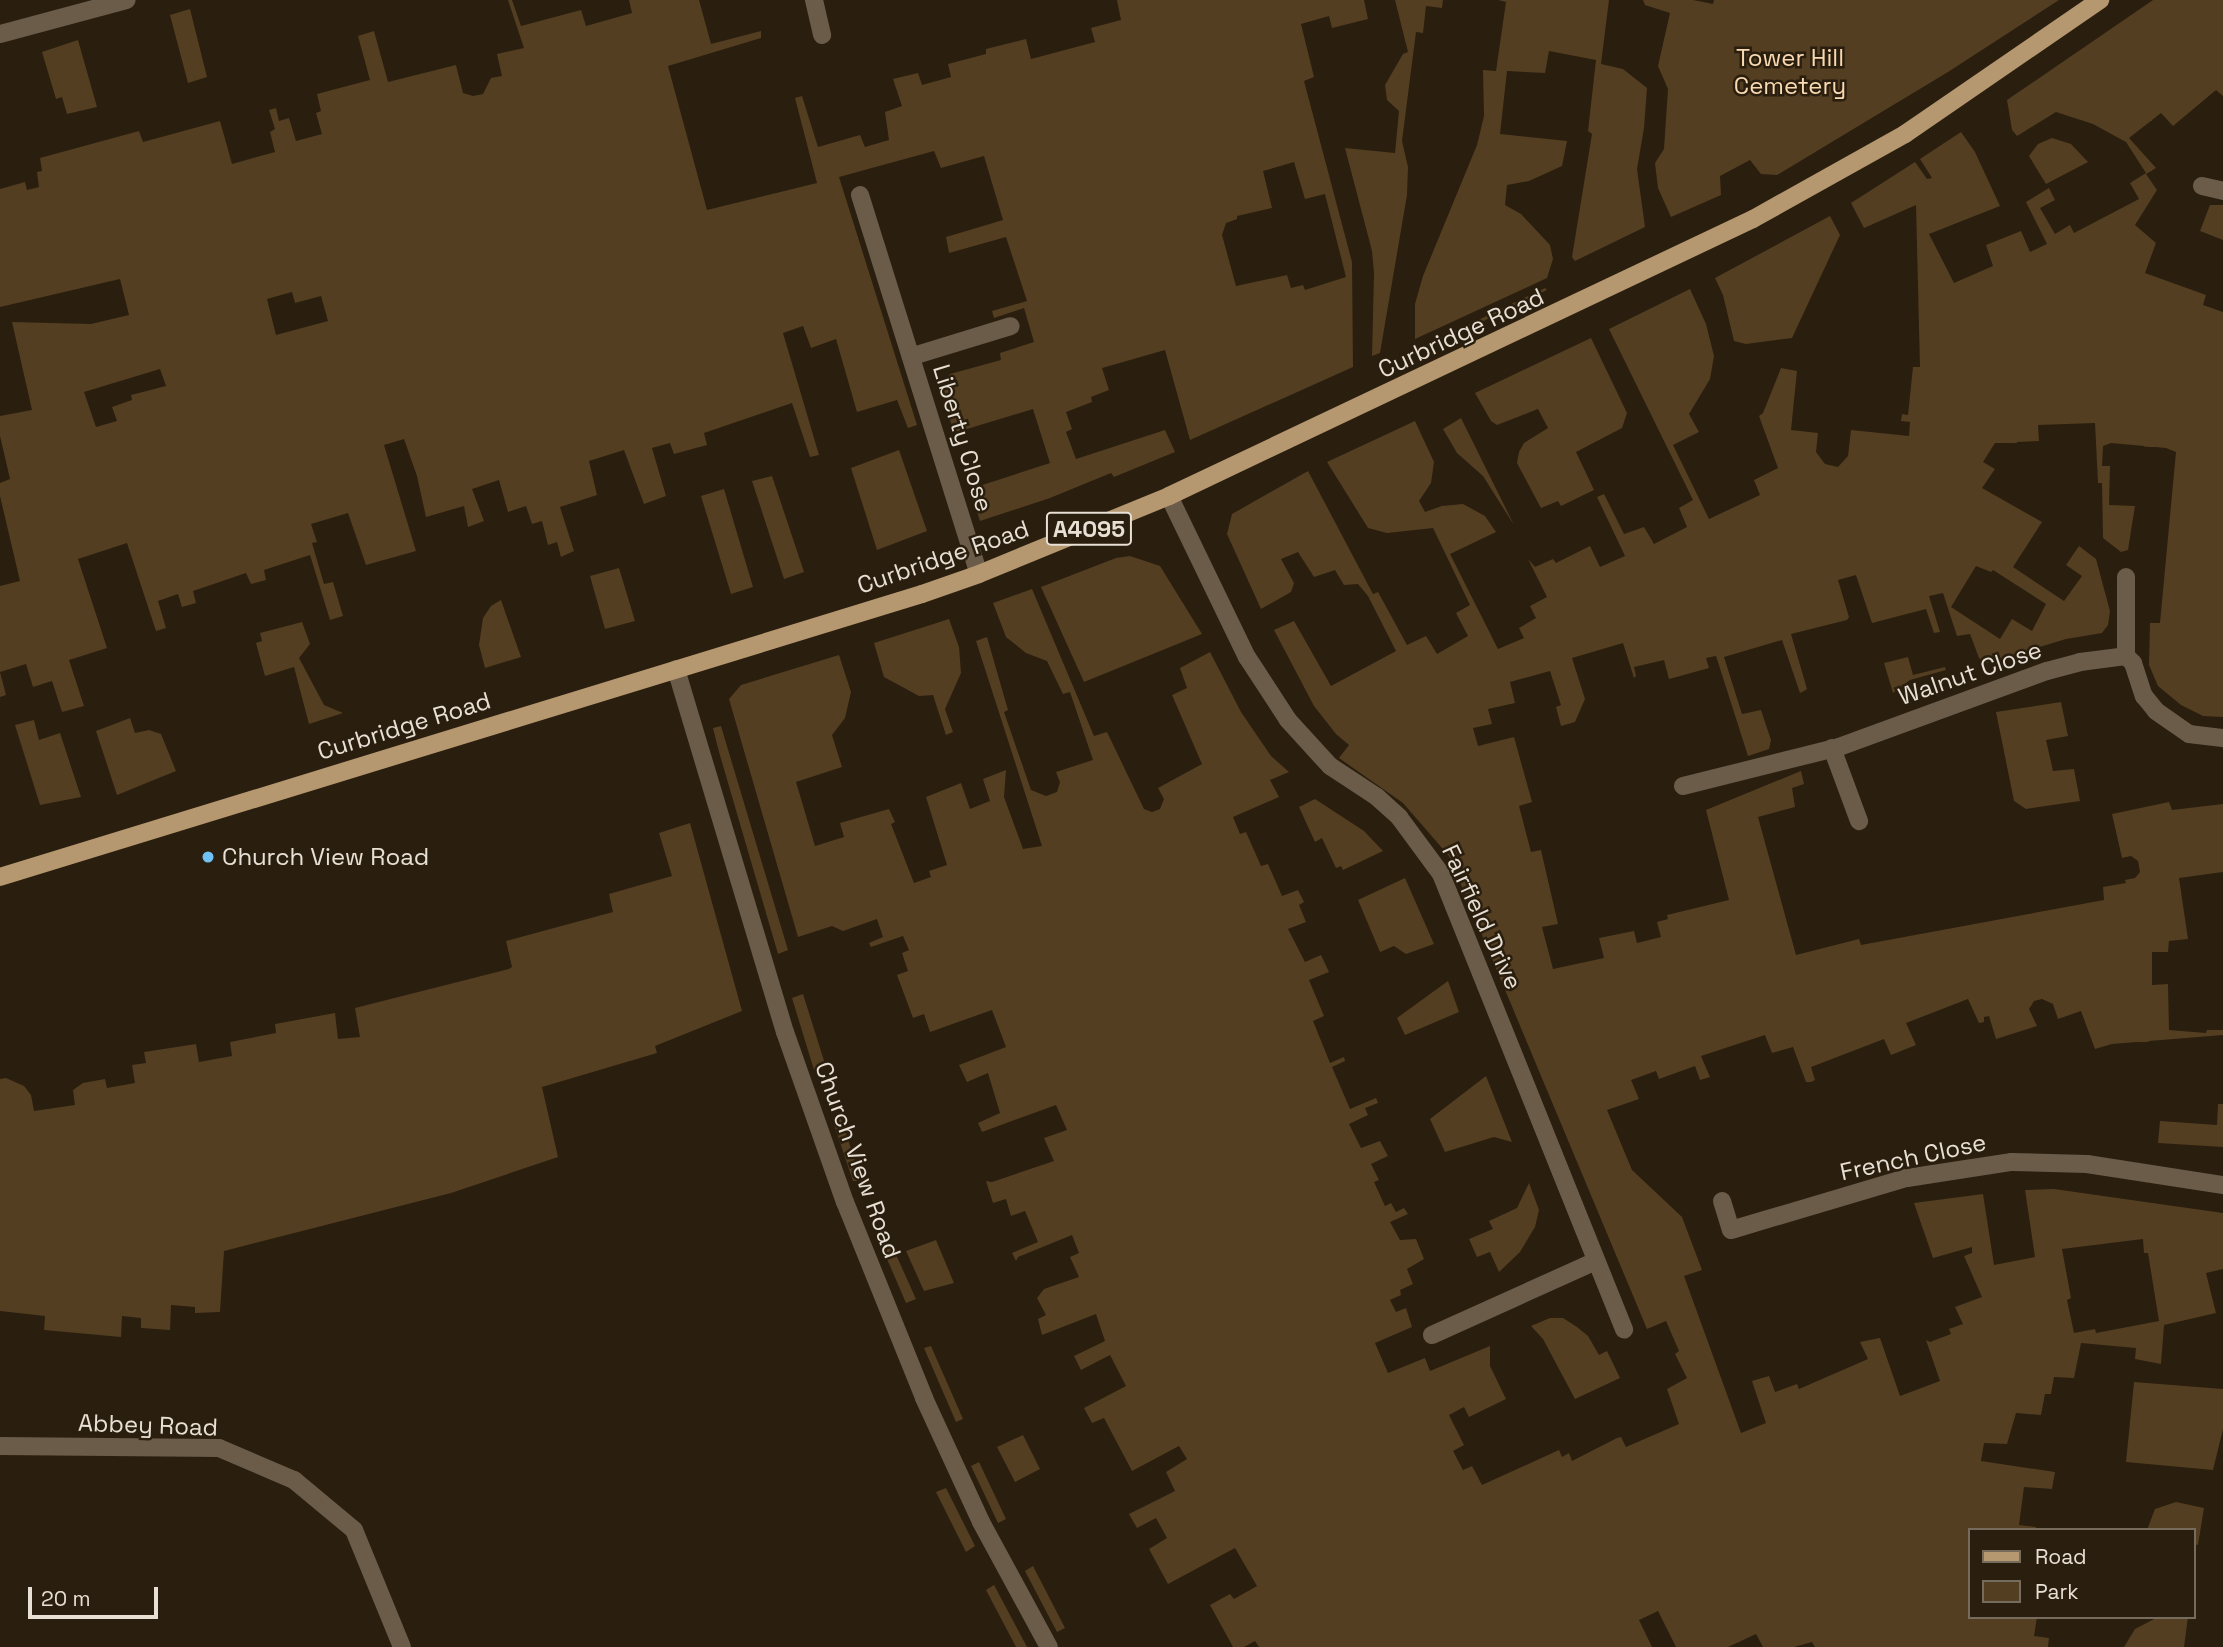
<!DOCTYPE html>
<style>
body{margin:0}
#map{position:relative;width:2223px;height:1647px;overflow:hidden;background:#2a1e0e;font-family:"Space Grotesk",sans-serif}
div>[style]{position:absolute}
[style*='--x']{left:calc(var(--x)*1px);top:calc(var(--y)*1px);width:calc(var(--w)*1px);rotate:calc(var(--a)*1deg)}
.green>*{inset:0;background:#533e21}
.minor>*{height:18px;margin:-9px;padding:0 9px;transform-origin:9px;border-radius:9px;background:#6a5c49}
.major>*{height:18px;margin:-9px;padding:0 9px;transform-origin:9px;border-radius:9px;background:#b59770}
.dots>*{width:19px;height:19px;translate:-50% -50%;box-sizing:border-box;border:4px solid #2a1e0e;border-radius:50%}
span{translate:-50% -50%;white-space:nowrap;text-align:center;line-height:1.15;-webkit-text-stroke:5px #2a1e0e;paint-order:stroke}
.shield-label span{padding:2px 5px;background:#2a1e0e;border:2px solid;border-radius:5px;-webkit-text-stroke-width:0}
.shield-label{font-size:23px;color:#e8e0d5;font-weight:700}
.park-label{font-size:24px;color:#f9d9b1}
.street-label{font-size:24px;color:#e8e0d5}
.poi-label{font-size:24px;color:#e8e0d5}
.left{translate:0 -50%;text-align:left}
.legend{position:absolute;left:1968px;top:1528px;width:228px;height:91px;box-sizing:border-box;background:#2a1e0e;border:2px solid #766c5e;margin:0;padding:9px 12px;list-style:none;font-size:21px;color:#e8e0d5}
.legend li{display:flex;align-items:center;gap:14px;height:35px}
.legend b{width:35px;border:2px solid #766c5e}
.scale{position:absolute;left:28px;top:1587px;width:130px;height:32px;box-sizing:border-box;border:4px solid #e8e0d5;border-top:0;padding-left:9px;font-size:21px;line-height:24px;white-space:nowrap;color:#e8e0d5;-webkit-text-stroke:5px #2a1e0e;paint-order:stroke}
</style>
<div id="map">
<div class="green">
<i style="clip-path:polygon(evenodd,508px 0,512px 0,521px 26px,581px 10px,586px 26px,632px 13px,629px 0,699px 0,711px 44px,761px 31px,761px 38px,668px 66px,707px 210px,817px 183px,795px 98px,802px 96px,818px 147px,860px 135px,865px 147px,889px 140px,885px 112px,902px 106px,893px 79px,918px 73px,922px 85px,951px 77px,948px 64px,986px 54px,986px 49px,1026px 39px,1031px 59px,1095px 42px,1091px 28px,1121px 20px,1117px 0,1364px 0,1368px 19px,1332px 28px,1329px 16px,1301px 24px,1314px 77px,1304px 81px,1352px 262px,1353px 367px,1190px 440px,1165px 350px,1102px 368px,1109px 390px,1091px 397px,1092px 402px,1066px 412px,1072px 429px,1066px 432px,1076px 459px,1165px 430px,1175px 452px,1114px 477px,1111px 473px,1050px 498px,980px 521px,970px 489px,1050px 463px,1033px 409px,954px 433px,940px 387px,950px 374px,1001px 360px,1000px 353px,1034px 342px,1024px 308px,994px 318px,992px 311px,1027px 301px,1006px 237px,949px 253px,946px 237px,1003px 220px,984px 156px,941px 168px,934px 151px,839px 177px,917px 425px,908px 428px,897px 400px,857px 412px,836px 339px,811px 348px,803px 326px,783px 333px,819px 455px,810px 457px,792px 403px,704px 433px,707px 445px,674px 454px,670px 443px,652px 448px,666px 496px,644px 504px,624px 450px,589px 461px,597px 495px,560px 507px,574px 551px,561px 557px,557px 542px,548px 545px,542px 521px,532px 524px,526px 506px,508px 512px,499px 480px,472px 489px,484px 521px,468px 527px,464px 506px,426px 517px,417px 476px,404px 439px,384px 445px,416px 551px,366px 565px,348px 513px,311px 524px,317px 542px,312px 543px,324px 584px,333px 582px,343px 616px,330px 620px,310px 555px,264px 570px,266px 580px,251px 584px,246px 573px,193px 591px,196px 603px,182px 607px,178px 594px,158px 601px,166px 628px,156px 631px,127px 543px,78px 559px,107px 648px,69px 660px,84px 706px,62px 712px,52px 681px,33px 687px,26px 664px,0 672px,6px 695px,0 697px,0 586px,20px 581px,0 496px,0 483px,10px 479px,0 436px,0 416px,32px 410px,12px 322px,91px 324px,129px 315px,120px 279px,0 307px,0 189px,25px 182px,27px 190px,39px 187px,37px 172px,42px 171px,40px 158px,139px 131px,143px 142px,220px 121px,232px 164px,275px 152px,270px 132px,275px 129px,269px 110px,276px 108px,279px 121px,289px 118px,296px 141px,322px 134px,316px 113px,321px 111px,317px 94px,370px 80px,358px 36px,374px 31px,388px 82px,456px 65px,463px 93px,473px 96px,483px 94px,491px 78px,502px 76px,497px 54px,524px 48px,508px 0,1294px 162px,1305px 199px,1325px 194px,1346px 277px,1305px 290px,1303px 285px,1291px 288px,1287px 275px,1236px 286px,1222px 235px,1226px 223px,1237px 219px,1237px 216px,1272px 208px,1263px 171px,1294px 162px,508px 0,292px 292px,295px 303px,321px 296px,328px 321px,276px 335px,267px 299px,292px 292px,508px 0,160px 369px,166px 386px,131px 395px,132px 400px,112px 407px,117px 421px,96px 427px,84px 392px,160px 369px)"></i>
<i style="clip-path:polygon(1395px 0,1443px 0,1442px 8px,1426px 6px,1423px 33px,1416px 32px,1402px 141px,1408px 167px,1407px 195px,1380px 353px,1372px 356px,1374px 273px,1372px 251px,1345px 148px,1395px 153px,1399px 111px,1387px 100px,1385px 85px,1403px 54px,1408px 52px)"></i>
<i style="clip-path:polygon(1498px 0,1609px 0,1601px 64px,1623px 69px,1647px 88px,1644px 128px,1637px 169px,1645px 227px,1575px 261px,1572px 257px,1592px 134px,1588px 131px,1596px 60px,1549px 51px,1545px 73px,1507px 71px,1500px 134px,1567px 141px,1562px 166px,1529px 181px,1507px 185px,1505px 205px,1521px 214px,1550px 245px,1553px 259px,1547px 278px,1415px 339px,1415px 304px,1423px 276px,1477px 145px,1484px 116px,1483px 70px,1496px 71px,1506px 2px)"></i>
<i style="clip-path:polygon(1643px 0,1693px 0,1713px 4px,1714px 0,2059px 0,1948px 72px,1777px 175px,1761px 174px,1750px 160px,1720px 176px,1721px 195px,1671px 217px,1658px 188px,1655px 163px,1664px 149px,1668px 89px,1658px 66px,1670px 13px,1645px 5px)"></i>
<i style="clip-path:polygon(evenodd,2153px 0,2223px 0,2223px 96px,2216px 90px,2173px 126px,2161px 113px,2129px 138px,2156px 168px,2146px 174px,2157px 190px,2135px 225px,2156px 243px,2145px 273px,2206px 295px,2203px 305px,2223px 312px,2223px 717px,2203px 716px,2181px 705px,2158px 686px,2149px 665px,2150px 623px,2160px 623px,2176px 452px,2166px 448px,2111px 443px,2103px 446px,2102px 466px,2110px 466px,2109px 505px,2135px 506px,2128px 550px,2121px 552px,2103px 538px,2102px 483px,2098px 483px,2095px 423px,2038px 425px,2039px 441px,1995px 443px,1983px 462px,1995px 469px,1982px 488px,2042px 522px,2013px 567px,2064px 601px,2082px 576px,2066px 565px,2079px 546px,2096px 559px,2110px 611px,2108px 625px,2102px 633px,2066px 639px,1986px 663px,1979px 658px,1970px 634px,1957px 636px,1943px 593px,1929px 596px,1940px 632px,1934px 633px,1926px 609px,1872px 623px,1856px 575px,1838px 580px,1849px 617px,1847px 620px,1791px 634px,1807px 689px,1804px 691px,1800px 693px,1782px 640px,1724px 657px,1742px 714px,1761px 710px,1771px 740px,1769px 749px,1748px 756px,1716px 656px,1706px 658px,1709px 668px,1673px 678px,1669px 679px,1664px 660px,1634px 667px,1636px 676px,1634px 678px,1623px 643px,1572px 658px,1585px 699px,1575px 722px,1561px 726px,1556px 707px,1561px 705px,1550px 671px,1510px 682px,1515px 703px,1488px 709px,1492px 724px,1473px 728px,1478px 746px,1514px 737px,1532px 802px,1519px 806px,1531px 852px,1541px 850px,1558px 924px,1542px 927px,1553px 969px,1604px 958px,1599px 938px,1634px 931px,1637px 943px,1661px 937px,1657px 922px,1668px 919px,1667px 915px,1729px 900px,1706px 810px,1801px 771px,1804px 784px,1792px 788px,1795px 807px,1758px 817px,1796px 955px,1859px 939px,1861px 945px,2104px 900px,2103px 887px,2126px 883px,2125px 880px,2135px 878px,2140px 872px,2138px 861px,2131px 856px,2122px 858px,2112px 814px,2169px 802px,2172px 810px,2223px 804px,2223px 872px,2179px 878px,2188px 939px,2169px 941px,2168px 952px,2152px 952px,2152px 985px,2168px 984px,2169px 1030px,2206px 1033px,2207px 1030px,2223px 1030px,2223px 1035px,2112px 1044px,2095px 1049px,2081px 1011px,2058px 1019px,2053px 1004px,2042px 999px,2034px 1001px,2029px 1009px,2037px 1026px,1996px 1039px,1989px 1016px,1984px 1017px,1984px 1022px,1979px 1023px,1968px 999px,1906px 1023px,1916px 1045px,1891px 1055px,1884px 1039px,1811px 1067px,1815px 1080px,1811px 1082px,1806px 1082px,1793px 1047px,1772px 1053px,1765px 1035px,1701px 1056px,1710px 1077px,1700px 1080px,1695px 1066px,1659px 1079px,1656px 1071px,1631px 1080px,1639px 1099px,1607px 1110px,1632px 1170px,1682px 1217px,1702px 1270px,1684px 1276px,1741px 1433px,1766px 1423px,1752px 1381px,1769px 1376px,1775px 1392px,1797px 1384px,1799px 1389px,1868px 1359px,1860px 1342px,1880px 1338px,1900px 1396px,1940px 1381px,1926px 1340px,1930px 1342px,1951px 1334px,1949px 1329px,1963px 1324px,1955px 1307px,1982px 1297px,1964px 1256px,1972px 1253px,1972px 1247px,1933px 1258px,1914px 1203px,1983px 1194px,1994px 1265px,2035px 1257px,2025px 1190px,2054px 1189px,2223px 1213px,2223px 1269px,2206px 1273px,2216px 1313px,2164px 1325px,2161px 1364px,2135px 1359px,2136px 1348px,2081px 1343px,2074px 1378px,2054px 1377px,2051px 1394px,2045px 1394px,2041px 1415px,2016px 1413px,2007px 1444px,1984px 1443px,1981px 1461px,2055px 1472px,2052px 1489px,2024px 1487px,2019px 1525px,2036px 1527px,2036px 1530px,1969px 1530px,1969px 1617px,2037px 1617px,2034px 1636px,2049px 1638px,2048px 1647px,1815px 1647px,1812px 1642px,1794px 1647px,1763px 1647px,1756px 1634px,1728px 1647px,1676px 1647px,1658px 1611px,1639px 1620px,1652px 1647px,1259px 1647px,1255px 1641px,1244px 1647px,1233px 1647px,1210px 1605px,1230px 1594px,1234px 1599px,1257px 1586px,1235px 1548px,1168px 1584px,1149px 1549px,1167px 1538px,1156px 1518px,1137px 1528px,1129px 1514px,1175px 1491px,1166px 1472px,1187px 1459px,1179px 1446px,1132px 1471px,1104px 1418px,1092px 1423px,1084px 1408px,1126px 1386px,1110px 1355px,1081px 1370px,1074px 1356px,1105px 1341px,1096px 1314px,1042px 1335px,1038px 1319px,1046px 1315px,1037px 1298px,1044px 1289px,1079px 1277px,1070px 1257px,1079px 1253px,1072px 1235px,1018px 1257px,1016px 1261px,1012px 1253px,1038px 1242px,1025px 1211px,1011px 1216px,1006px 1199px,993px 1203px,986px 1181px,992px 1182px,1054px 1161px,1044px 1138px,1067px 1130px,1056px 1105px,982px 1132px,978px 1123px,1000px 1113px,988px 1073px,967px 1082px,959px 1065px,1006px 1047px,992px 1010px,930px 1032px,924px 1014px,913px 1018px,897px 975px,908px 971px,902px 953px,909px 950px,903px 936px,871px 947px,869px 943px,883px 937px,877px 919px,843px 931px,832px 926px,798px 937px,729px 699px,741px 685px,839px 655px,851px 692px,845px 718px,832px 735px,842px 767px,796px 782px,815px 846px,844px 837px,840px 823px,889px 809px,895px 822px,891px 824px,914px 883px,931px 877px,929px 871px,947px 865px,926px 797px,961px 783px,970px 809px,990px 801px,983px 779px,1006px 770px,1004px 797px,1023px 849px,1042px 846px,976px 641px,987px 637px,1008px 710px,1004px 712px,1031px 790px,1046px 796px,1057px 792px,1060px 782px,1056px 772px,1093px 760px,1070px 692px,1063px 694px,1047px 661px,1026px 653px,1006px 637px,993px 603px,1032px 589px,1094px 736px,1107px 732px,1144px 809px,1152px 812px,1160px 809px,1164px 799px,1158px 788px,1202px 764px,1172px 695px,1187px 688px,1180px 668px,1210px 652px,1241px 712px,1271px 756px,1289px 772px,1270px 780px,1279px 797px,1233px 817px,1240px 834px,1246px 832px,1261px 866px,1268px 864px,1282px 896px,1298px 890px,1304px 902px,1299px 905px,1306px 922px,1288px 929px,1305px 962px,1321px 955px,1329px 972px,1309px 980px,1324px 1016px,1313px 1021px,1330px 1063px,1344px 1057px,1345px 1061px,1332px 1067px,1350px 1109px,1376px 1098px,1378px 1103px,1365px 1108px,1368px 1115px,1349px 1124px,1361px 1148px,1380px 1141px,1388px 1156px,1371px 1164px,1379px 1180px,1374px 1182px,1385px 1206px,1391px 1203px,1396px 1212px,1404px 1208px,1408px 1214px,1390px 1222px,1400px 1240px,1416px 1239px,1424px 1259px,1407px 1269px,1413px 1284px,1400px 1290px,1401px 1295px,1390px 1300px,1396px 1312px,1406px 1308px,1412px 1327px,1375px 1343px,1388px 1373px,1425px 1358px,1430px 1371px,1490px 1346px,1490px 1366px,1506px 1399px,1469px 1417px,1464px 1407px,1449px 1415px,1464px 1445px,1453px 1451px,1463px 1470px,1472px 1466px,1482px 1485px,1559px 1450px,1562px 1457px,1569px 1453px,1572px 1461px,1617px 1438px,1621px 1437px,1626px 1447px,1679px 1424px,1667px 1389px,1687px 1378px,1675px 1354px,1679px 1351px,1666px 1321px,1647px 1329px,1449px 856px,1403px 803px,1339px 758px,1349px 745px,1336px 734px,1314px 706px,1274px 630px,1294px 621px,1331px 686px,1396px 651px,1368px 596px,1358px 584px,1344px 585px,1335px 570px,1314px 577px,1298px 552px,1281px 559px,1294px 583px,1291px 592px,1261px 609px,1227px 534px,1232px 514px,1308px 471px,1373px 594px,1378px 592px,1407px 645px,1426px 636px,1437px 654px,1468px 636px,1456px 613px,1470px 605px,1433px 528px,1387px 533px,1368px 528px,1327px 462px,1415px 421px,1434px 462px,1431px 483px,1419px 501px,1425px 512px,1442px 506px,1463px 504px,1485px 516px,1496px 532px,1450px 554px,1498px 649px,1524px 638px,1519px 628px,1536px 618px,1530px 606px,1547px 597px,1528px 559px,1535px 567px,1553px 559px,1556px 563px,1590px 546px,1600px 567px,1625px 556px,1597px 497px,1604px 494px,1624px 534px,1644px 527px,1654px 544px,1687px 527px,1679px 508px,1693px 500px,1609px 329px,1690px 289px,1706px 324px,1714px 356px,1710px 379px,1689px 414px,1699px 432px,1673px 445px,1709px 519px,1760px 495px,1754px 480px,1778px 468px,1759px 416px,1763px 413px,1781px 368px,1797px 371px,1791px 430px,1818px 433px,1816px 452px,1825px 464px,1838px 467px,1848px 456px,1851px 430px,1909px 436px,1910px 422px,1901px 421px,1902px 414px,1908px 415px,1913px 367px,1920px 367px,1916px 205px,1864px 228px,1851px 203px,1915px 162px,1927px 179px,1932px 178px,1920px 159px,1961px 132px,1975px 152px,2000px 206px,1929px 234px,1954px 283px,1993px 266px,1986px 245px,2021px 231px,2030px 252px,2047px 244px,2026px 202px,2049px 188px,2055px 200px,2040px 208px,2055px 234px,2070px 225px,2074px 233px,2139px 199px,2130px 183px,2146px 173px,2126px 142px,2093px 124px,2056px 112px,2017px 136px,2012px 130px,2007px 100px,2153px 0,1976px 566px,1991px 572px,1993px 570px,2046px 604px,2032px 631px,2012px 619px,2000px 639px,1951px 607px,1976px 566px,2153px 0,2143px 1239px,2144px 1253px,2148px 1253px,2159px 1321px,2096px 1333px,2095px 1329px,2074px 1333px,2067px 1300px,2071px 1298px,2062px 1249px,2143px 1239px)"></i>
<i style="clip-path:polygon(190px 9px,207px 77px,188px 83px,170px 15px)"></i>
<i style="clip-path:polygon(78px 40px,97px 107px,67px 114px,62px 97px,56px 99px,42px 52px)"></i>
<i style="clip-path:polygon(2052px 138px,2071px 144px,2088px 162px,2046px 184px,2029px 156px,2038px 144px)"></i>
<i style="clip-path:polygon(2210px 205px,2223px 205px,2223px 240px,2200px 231px)"></i>
<i style="clip-path:polygon(1830px 216px,1840px 235px,1792px 338px,1746px 344px,1734px 341px,1723px 295px,1715px 278px)"></i>
<i style="clip-path:polygon(1545px 288px,1547px 290px,1422px 351px,1420px 348px)"></i>
<i style="clip-path:polygon(1591px 338px,1627px 413px,1622px 428px,1576px 452px,1594px 490px,1561px 506px,1558px 501px,1541px 508px,1517px 463px,1519px 452px,1524px 443px,1548px 428px,1538px 409px,1497px 425px,1491px 421px,1475px 393px)"></i>
<i style="clip-path:polygon(1461px 418px,1514px 525px,1483px 476px,1457px 453px,1443px 429px)"></i>
<i style="clip-path:polygon(899px 450px,927px 531px,877px 550px,851px 468px)"></i>
<i style="clip-path:polygon(772px 476px,804px 572px,784px 579px,752px 481px)"></i>
<i style="clip-path:polygon(724px 489px,753px 587px,731px 594px,701px 496px)"></i>
<i style="clip-path:polygon(1130px 556px,1160px 566px,1202px 634px,1084px 682px,1041px 587px,1116px 558px)"></i>
<i style="clip-path:polygon(619px 568px,635px 621px,605px 629px,590px 576px)"></i>
<i style="clip-path:polygon(501px 600px,521px 657px,485px 668px,479px 645px,483px 618px,491px 606px)"></i>
<i style="clip-path:polygon(949px 619px,959px 647px,961px 673px,945px 709px,953px 732px,946px 735px,933px 695px,919px 696px,884px 677px,874px 643px)"></i>
<i style="clip-path:polygon(302px 622px,310px 644px,299px 658px,324px 705px,343px 713px,309px 724px,294px 667px,265px 676px,256px 643px,262px 641px,260px 633px)"></i>
<i style="clip-path:polygon(1908px 657px,1913px 675px,1945px 667px,1946px 670px,1910px 680px,1893px 693px,1884px 663px)"></i>
<i style="clip-path:polygon(2061px 702px,2068px 736px,2046px 740px,2053px 771px,2074px 769px,2080px 801px,2026px 809px,2014px 801px,1996px 712px)"></i>
<i style="clip-path:polygon(130px 718px,135px 733px,149px 730px,161px 734px,176px 771px,117px 795px,96px 731px)"></i>
<i style="clip-path:polygon(34px 720px,39px 740px,60px 733px,81px 797px,40px 805px,15px 725px)"></i>
<i style="clip-path:polygon(721px 726px,788px 950px,778px 954px,719px 752px,713px 728px)"></i>
<i style="clip-path:polygon(1315px 799px,1364px 831px,1383px 851px,1343px 870px,1341px 866px,1336px 868px,1322px 838px,1315px 842px,1299px 807px)"></i>
<i style="clip-path:polygon(690px 823px,742px 1011px,655px 1046px,657px 1053px,542px 1087px,558px 1157px,451px 1193px,224px 1251px,220px 1312px,195px 1313px,195px 1307px,171px 1305px,170px 1330px,141px 1328px,141px 1318px,122px 1316px,121px 1337px,44px 1330px,45px 1316px,0 1311px,0 1079px,6px 1078px,24px 1086px,31px 1095px,34px 1111px,75px 1105px,73px 1090px,83px 1083px,105px 1079px,107px 1088px,135px 1083px,132px 1065px,146px 1063px,144px 1052px,196px 1044px,199px 1062px,232px 1056px,230px 1042px,276px 1033px,275px 1024px,335px 1013px,338px 1039px,360px 1037px,355px 1008px,509px 969px,512px 967px,506px 941px,613px 912px,609px 894px,672px 876px,659px 833px)"></i>
<i style="clip-path:polygon(1405px 878px,1434px 944px,1406px 954px,1394px 946px,1380px 952px,1358px 900px)"></i>
<i style="clip-path:polygon(1448px 981px,1459px 1012px,1405px 1035px,1397px 1018px)"></i>
<i style="clip-path:polygon(803px 994px,826px 1067px,814px 1070px,792px 998px)"></i>
<i style="clip-path:polygon(1486px 1076px,1512px 1142px,1494px 1137px,1445px 1152px,1430px 1119px)"></i>
<i style="clip-path:polygon(2218px 1104px,2223px 1104px,2223px 1147px,2158px 1143px,2160px 1121px,2217px 1125px)"></i>
<i style="clip-path:polygon(841px 1119px,862px 1181px,853px 1181px,833px 1122px)"></i>
<i style="clip-path:polygon(1529px 1183px,1539px 1210px,1535px 1227px,1520px 1252px,1499px 1272px,1490px 1252px,1477px 1257px,1469px 1239px,1493px 1229px,1489px 1221px,1517px 1208px)"></i>
<i style="clip-path:polygon(884px 1228px,916px 1299px,906px 1303px,875px 1231px)"></i>
<i style="clip-path:polygon(936px 1240px,954px 1283px,924px 1291px,906px 1251px)"></i>
<i style="clip-path:polygon(1550px 1318px,1563px 1318px,1577px 1327px,1588px 1336px,1599px 1355px,1607px 1351px,1620px 1378px,1575px 1399px,1543px 1339px,1531px 1326px)"></i>
<i style="clip-path:polygon(931px 1346px,963px 1419px,956px 1422px,924px 1348px)"></i>
<i style="clip-path:polygon(2134px 1382px,2223px 1389px,2223px 1429px,2213px 1470px,2126px 1462px)"></i>
<i style="clip-path:polygon(1023px 1435px,1040px 1469px,1015px 1482px,997px 1447px)"></i>
<i style="clip-path:polygon(979px 1462px,1006px 1519px,998px 1523px,971px 1466px)"></i>
<i style="clip-path:polygon(946px 1488px,975px 1546px,966px 1552px,936px 1492px)"></i>
<i style="clip-path:polygon(2176px 1502px,2204px 1508px,2198px 1545px,2193px 1544px,2193px 1530px,2147px 1530px,2155px 1509px)"></i>
<i style="clip-path:polygon(1033px 1566px,1065px 1628px,1057px 1632px,1025px 1571px)"></i>
<i style="clip-path:polygon(994px 1585px,1027px 1647px,1016px 1647px,986px 1590px)"></i>
<i style="clip-path:polygon(2158px 1617px,2188px 1617px,2184px 1647px,2124px 1647px,2135px 1629px)"></i>
</div>
<div class="minor">
<i style="--x:814;--y:0;--w:36;--a:77"></i>
<i style="--x:0;--y:34;--w:131;--a:-15"></i>
<i style="--x:2202;--y:186;--w:22;--a:13"></i>
<i style="--x:860;--y:195;--w:397;--a:72.6"></i>
<i style="--x:913;--y:356;--w:102;--a:-17"></i>
<i style="--x:1169;--y:496;--w:179;--a:64.2"></i>
<i style="--x:1247;--y:657;--w:75;--a:56.9"></i>
<i style="--x:1288;--y:720;--w:62;--a:47.6"></i>
<i style="--x:1330;--y:766;--w:56;--a:33.4"></i>
<i style="--x:1377;--y:797;--w:30;--a:42"></i>
<i style="--x:1399;--y:817;--w:71;--a:53.6"></i>
<i style="--x:1441;--y:874;--w:491;--a:68.1"></i>
<i style="--x:2126;--y:577;--w:79;--a:90"></i>
<i style="--x:2126;--y:656;--w:10;--a:45"></i>
<i style="--x:2133;--y:663;--w:35;--a:72"></i>
<i style="--x:2144;--y:696;--w:19;--a:51"></i>
<i style="--x:2156;--y:711;--w:40;--a:34.9"></i>
<i style="--x:2189;--y:734;--w:34;--a:7"></i>
<i style="--x:676;--y:669;--w:379;--a:73.3"></i>
<i style="--x:785;--y:1032;--w:180;--a:70.6"></i>
<i style="--x:845;--y:1202;--w:211;--a:68"></i>
<i style="--x:924;--y:1398;--w:136;--a:65.3"></i>
<i style="--x:981;--y:1522;--w:142;--a:61.5"></i>
<i style="--x:1832;--y:748;--w:78;--a:69.7"></i>
<i style="--x:1683;--y:786;--w:161;--a:-14"></i>
<i style="--x:1839;--y:747;--w:221;--a:-20.1"></i>
<i style="--x:2047;--y:671;--w:34;--a:-15"></i>
<i style="--x:2080;--y:662;--w:46;--a:-7.4"></i>
<i style="--x:1722;--y:1201;--w:30;--a:73"></i>
<i style="--x:1731;--y:1230;--w:184;--a:-16.5"></i>
<i style="--x:1907;--y:1178;--w:106;--a:-8.7"></i>
<i style="--x:2012;--y:1162;--w:75;--a:1.5"></i>
<i style="--x:2087;--y:1164;--w:138;--a:8.8"></i>
<i style="--x:1432;--y:1335;--w:180;--a:-24.3"></i>
<i style="--x:0;--y:1446;--w:219;--a:0.5"></i>
<i style="--x:219;--y:1448;--w:82;--a:23.1"></i>
<i style="--x:294;--y:1480;--w:78;--a:39.8"></i>
<i style="--x:354;--y:1530;--w:126;--a:67.7"></i>
</div>
<div class="major">
<i style="--x:0;--y:877;--w:964;--a:-17.06"></i>
<i style="--x:922;--y:594;--w:60;--a:-19.3"></i>
<i style="--x:979;--y:574;--w:205;--a:-22.3"></i>
<i style="--x:1169;--y:496;--w:646;--a:-25.38"></i>
<i style="--x:1753;--y:219;--w:174;--a:-29.2"></i>
<i style="--x:1905;--y:134;--w:237;--a:-34.5"></i>
</div>
<div class="dots">
<i style="left:208px;top:857px;background:#70c1f4"></i>
</div>
<div class="shield-label">
<span style="left:1089px;top:529px">A4095</span>
</div>
<div class="park-label">
<span style="left:1790px;top:72px">Tower Hill<br>Cemetery</span>
</div>
<div class="street-label">
<span style="left:1461px;top:333px;rotate:-25deg">Curbridge Road</span>
<span style="left:963px;top:438px;rotate:73deg">Liberty Close</span>
<span style="left:943px;top:557px;rotate:-19deg">Curbridge Road</span>
<span style="left:1970px;top:673px;rotate:-19deg">Walnut Close</span>
<span style="left:404px;top:726px;rotate:-17deg">Curbridge Road</span>
<span style="left:1482px;top:917px;rotate:65deg">Fairfield Drive</span>
<span style="left:1913px;top:1157px;rotate:-12deg">French Close</span>
<span style="left:858px;top:1160px;rotate:70deg">Church View Road</span>
<span style="left:148px;top:1425px;rotate:2deg">Abbey Road</span>
</div>
<div class="poi-label">
<span class="left" style="left:222px;top:857px">Church View Road</span>
</div>
<ul class="legend">
<li><b style="height:9px;background:#b59770"></b>Road</li>
<li><b style="height:19px;background:#533e21"></b>Park</li>
</ul>
<div class="scale">20 m</div>
</div>
